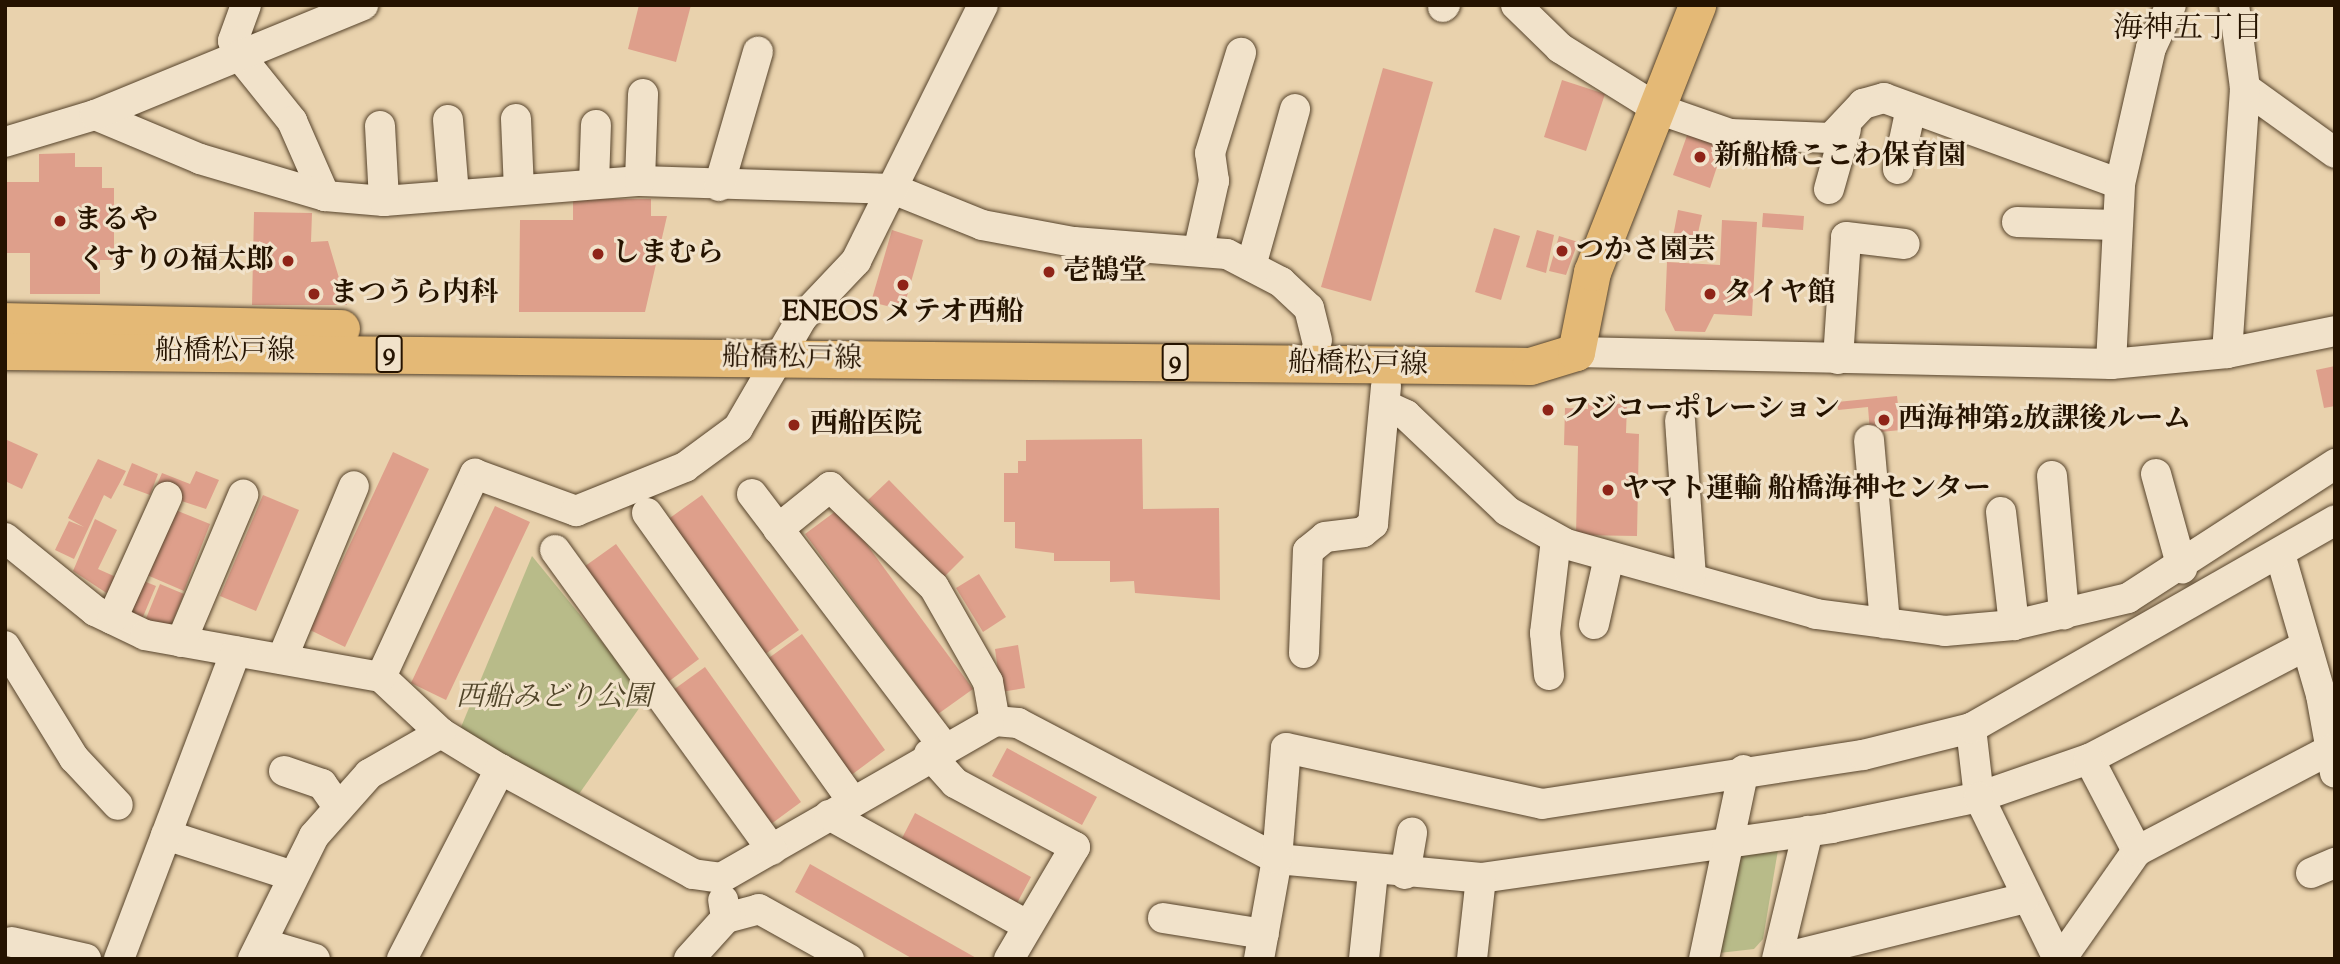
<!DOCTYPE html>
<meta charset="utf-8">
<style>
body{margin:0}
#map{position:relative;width:2340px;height:964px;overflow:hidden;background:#e9d2ad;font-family:"Sorts Mill Goudy","Noto Serif JP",serif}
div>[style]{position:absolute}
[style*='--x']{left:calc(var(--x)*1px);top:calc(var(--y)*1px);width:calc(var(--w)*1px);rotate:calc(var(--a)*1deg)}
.green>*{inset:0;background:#b8bb89}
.building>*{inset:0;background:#de9f8b}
.roads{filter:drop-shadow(0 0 2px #56432b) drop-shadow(0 0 2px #56432b)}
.minor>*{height:30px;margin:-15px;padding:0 15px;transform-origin:15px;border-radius:15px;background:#f1e2ca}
.major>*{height:37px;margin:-18.5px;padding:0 18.5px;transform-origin:18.5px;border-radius:18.5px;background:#e4b976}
.dots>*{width:19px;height:19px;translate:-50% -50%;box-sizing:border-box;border:4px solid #f1e2ca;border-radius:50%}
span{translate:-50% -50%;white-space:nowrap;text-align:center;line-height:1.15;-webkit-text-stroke:6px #f1e2ca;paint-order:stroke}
.shield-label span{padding:2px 5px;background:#f1e2ca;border:2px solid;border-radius:5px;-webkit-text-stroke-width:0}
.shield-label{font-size:26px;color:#251300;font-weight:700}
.poi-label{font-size:28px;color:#251300;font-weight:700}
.left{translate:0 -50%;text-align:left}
.right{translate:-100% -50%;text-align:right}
.street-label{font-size:28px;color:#251300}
.park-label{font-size:28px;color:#514529;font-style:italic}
.neighbourhood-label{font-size:30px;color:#251300}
.frame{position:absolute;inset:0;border:7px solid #251300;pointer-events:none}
</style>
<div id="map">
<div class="green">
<i style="clip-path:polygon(532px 556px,647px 697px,579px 794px,459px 732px)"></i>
<i style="clip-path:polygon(1779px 844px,1763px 939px,1754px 949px,1719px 953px,1731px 858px)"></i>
</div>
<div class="building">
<i style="clip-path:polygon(639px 5px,691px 5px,676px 62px,628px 49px)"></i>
<i style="clip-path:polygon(1383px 68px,1433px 82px,1371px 301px,1321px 287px)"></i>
<i style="clip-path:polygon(1562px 80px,1605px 94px,1586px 151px,1544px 137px)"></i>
<i style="clip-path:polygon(1690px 127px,1726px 139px,1710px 188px,1673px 175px)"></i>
<i style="clip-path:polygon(75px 153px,75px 167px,102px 167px,102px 188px,114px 188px,114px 260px,100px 260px,100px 294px,30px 294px,30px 253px,6px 253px,6px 182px,39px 182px,39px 154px)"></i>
<i style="clip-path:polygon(573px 199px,651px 199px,651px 216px,667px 216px,645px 312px,519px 312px,520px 220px,573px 220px)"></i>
<i style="clip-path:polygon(1678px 210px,1702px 215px,1694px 251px,1671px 247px)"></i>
<i style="clip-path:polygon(254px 212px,312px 213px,311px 242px,328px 241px,347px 305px,252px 305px)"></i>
<i style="clip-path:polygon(1763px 213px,1804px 216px,1803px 230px,1762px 227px)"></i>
<i style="clip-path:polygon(1722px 220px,1757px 222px,1752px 316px,1714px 314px,1705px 332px,1675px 331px,1665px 310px,1667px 262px,1720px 265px)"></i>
<i style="clip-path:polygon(1494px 228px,1520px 236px,1501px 300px,1475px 292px)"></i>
<i style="clip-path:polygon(892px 230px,923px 240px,903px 310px,871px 302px)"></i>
<i style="clip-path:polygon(1537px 230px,1554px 235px,1546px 273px,1526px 267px)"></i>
<i style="clip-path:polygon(1559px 236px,1578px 242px,1566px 275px,1549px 271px)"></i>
<i style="clip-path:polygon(2335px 366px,2335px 406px,2324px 408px,2316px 370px)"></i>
<i style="clip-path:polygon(1897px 396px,1901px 430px,1870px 433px,1868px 407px,1838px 410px,1837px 402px)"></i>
<i style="clip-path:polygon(1588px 403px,1627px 404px,1626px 433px,1639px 434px,1637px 536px,1576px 535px,1578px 446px,1564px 445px,1565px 408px,1588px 409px)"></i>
<i style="clip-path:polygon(1142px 439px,1143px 509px,1219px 508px,1220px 600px,1135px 593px,1134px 581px,1110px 582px,1110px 561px,1054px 561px,1054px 553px,1015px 548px,1015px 522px,1004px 522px,1004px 473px,1018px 473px,1018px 461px,1026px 461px,1026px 440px)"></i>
<i style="clip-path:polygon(7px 440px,38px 454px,22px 489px,5px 481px)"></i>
<i style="clip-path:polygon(393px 452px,429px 469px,345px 647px,310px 630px)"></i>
<i style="clip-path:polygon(98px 459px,126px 471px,111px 499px,104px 495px,74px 559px,55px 550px,69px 521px,84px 527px,68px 518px)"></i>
<i style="clip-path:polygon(132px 463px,158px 474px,150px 495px,123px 485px)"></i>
<i style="clip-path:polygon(196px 471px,219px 480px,206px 509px,154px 492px,162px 473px,190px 484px)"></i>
<i style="clip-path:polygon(889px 480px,964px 557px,944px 577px,868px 500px)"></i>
<i style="clip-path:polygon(263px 495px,299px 510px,256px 611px,220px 596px)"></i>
<i style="clip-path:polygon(702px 495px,799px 630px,764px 655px,667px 520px)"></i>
<i style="clip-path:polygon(495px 506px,530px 522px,446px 700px,411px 683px)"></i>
<i style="clip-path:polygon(168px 507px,210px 524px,184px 591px,140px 572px)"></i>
<i style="clip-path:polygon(840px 508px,973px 689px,938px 714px,805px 534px)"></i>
<i style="clip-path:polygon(95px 519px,117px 530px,98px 569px,116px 577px,108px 594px,73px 571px)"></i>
<i style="clip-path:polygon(616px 544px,699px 659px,664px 685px,581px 569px)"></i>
<i style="clip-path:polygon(979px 574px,1006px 617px,983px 632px,956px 588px)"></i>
<i style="clip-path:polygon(136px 578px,156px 586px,142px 619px,123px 611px)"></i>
<i style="clip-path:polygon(160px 584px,184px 594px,169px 631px,145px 621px)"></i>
<i style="clip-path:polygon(802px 634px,885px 750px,850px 776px,766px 660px)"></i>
<i style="clip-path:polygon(1018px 645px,1025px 688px,1001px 692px,995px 649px)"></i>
<i style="clip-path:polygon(705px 667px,801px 802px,767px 827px,669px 693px)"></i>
<i style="clip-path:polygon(1007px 748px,1097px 797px,1082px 825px,992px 776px)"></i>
<i style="clip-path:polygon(915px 813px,1031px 877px,1016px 905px,900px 842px)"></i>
<i style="clip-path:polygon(810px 864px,978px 959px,913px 959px,795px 892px)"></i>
</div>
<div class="roads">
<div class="minor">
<i style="--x:246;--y:5;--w:38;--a:110"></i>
<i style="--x:233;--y:41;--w:15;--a:67"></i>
<i style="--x:239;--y:55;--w:85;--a:51.2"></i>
<i style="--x:292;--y:121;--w:82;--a:66.3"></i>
<i style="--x:1516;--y:5;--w:62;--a:44.3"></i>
<i style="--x:1560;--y:48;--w:115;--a:31.9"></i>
<i style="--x:1658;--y:109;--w:76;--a:19.1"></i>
<i style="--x:1730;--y:134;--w:101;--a:2.3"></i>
<i style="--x:1831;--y:138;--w:47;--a:-46.7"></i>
<i style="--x:1863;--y:104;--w:22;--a:-16"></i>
<i style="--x:1884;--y:98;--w:251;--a:20"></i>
<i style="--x:1443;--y:7;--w:3;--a:-45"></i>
<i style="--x:2245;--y:88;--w:111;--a:35.8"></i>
<i style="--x:95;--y:115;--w:114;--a:22.7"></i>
<i style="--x:200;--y:159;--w:130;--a:16.5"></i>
<i style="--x:325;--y:196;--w:59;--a:4.8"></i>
<i style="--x:384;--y:201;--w:257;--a:-4.5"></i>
<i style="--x:640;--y:181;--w:253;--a:1.8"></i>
<i style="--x:893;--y:189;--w:96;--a:22"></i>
<i style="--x:982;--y:225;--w:94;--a:10.5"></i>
<i style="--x:1074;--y:242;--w:153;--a:4.5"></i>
<i style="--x:1227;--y:254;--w:61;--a:27.4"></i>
<i style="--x:1281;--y:282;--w:38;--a:43"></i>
<i style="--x:1309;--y:308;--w:33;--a:76"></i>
<i style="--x:516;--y:119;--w:71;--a:87.6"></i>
<i style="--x:448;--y:120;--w:75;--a:85.4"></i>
<i style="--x:380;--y:126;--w:75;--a:86.9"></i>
<i style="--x:5;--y:142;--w:94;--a:-16.7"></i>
<i style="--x:95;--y:115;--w:290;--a:-22.3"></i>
<i style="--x:1898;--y:169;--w:62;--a:-78"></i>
<i style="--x:640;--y:181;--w:87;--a:-88"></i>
<i style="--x:594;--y:184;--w:59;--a:-88.1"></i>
<i style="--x:719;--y:186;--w:140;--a:-73.8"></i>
<i style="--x:1829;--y:189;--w:62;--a:-74.2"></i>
<i style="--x:2017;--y:222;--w:98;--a:1.8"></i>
<i style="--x:1199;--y:248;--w:69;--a:-77.4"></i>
<i style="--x:1214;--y:181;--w:28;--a:-98"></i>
<i style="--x:1210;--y:153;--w:105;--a:-72.8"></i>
<i style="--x:1251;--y:266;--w:163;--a:-74.3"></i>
<i style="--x:1576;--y:352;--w:535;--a:1.28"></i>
<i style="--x:2111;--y:364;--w:117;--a:-5.4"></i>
<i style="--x:2227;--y:353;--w:110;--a:-11.5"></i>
<i style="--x:2227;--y:353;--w:266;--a:-86.1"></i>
<i style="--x:2245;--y:88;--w:84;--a:-97.5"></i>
<i style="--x:1838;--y:359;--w:122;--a:-86.2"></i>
<i style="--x:1846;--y:237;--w:59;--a:6.8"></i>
<i style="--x:2111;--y:364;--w:180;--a:-87.1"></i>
<i style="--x:2120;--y:184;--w:139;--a:-77.2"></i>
<i style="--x:2151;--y:48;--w:47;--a:-65.1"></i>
<i style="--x:1387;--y:406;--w:21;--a:25"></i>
<i style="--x:1406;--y:415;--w:139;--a:43.5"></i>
<i style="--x:1507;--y:511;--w:68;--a:29.2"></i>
<i style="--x:1566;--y:544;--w:260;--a:15.6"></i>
<i style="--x:1816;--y:614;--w:130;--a:7.5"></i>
<i style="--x:1945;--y:631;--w:69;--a:-5"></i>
<i style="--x:2014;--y:625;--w:117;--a:-13.3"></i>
<i style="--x:2128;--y:598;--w:247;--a:-32.9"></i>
<i style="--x:1680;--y:420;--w:156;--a:86"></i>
<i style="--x:1869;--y:440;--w:184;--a:85"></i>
<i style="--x:2156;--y:474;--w:98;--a:74.5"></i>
<i style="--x:2052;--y:476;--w:139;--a:85"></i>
<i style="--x:752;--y:494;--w:316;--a:52.8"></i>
<i style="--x:2001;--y:512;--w:114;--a:83.4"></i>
<i style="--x:647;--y:513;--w:353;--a:54.5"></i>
<i style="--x:778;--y:529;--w:67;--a:-38.9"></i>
<i style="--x:830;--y:487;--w:144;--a:43.9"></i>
<i style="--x:934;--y:587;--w:109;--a:60.4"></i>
<i style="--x:988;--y:682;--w:40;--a:80"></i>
<i style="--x:5;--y:538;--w:116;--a:39"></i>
<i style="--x:95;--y:611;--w:55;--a:25.6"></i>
<i style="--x:145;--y:635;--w:240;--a:10.1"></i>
<i style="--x:381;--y:677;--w:82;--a:43"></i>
<i style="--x:441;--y:733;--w:69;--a:31.4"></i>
<i style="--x:500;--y:769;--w:220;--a:28.5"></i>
<i style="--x:693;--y:874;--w:28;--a:8"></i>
<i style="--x:721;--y:878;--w:316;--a:-29.8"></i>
<i style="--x:995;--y:721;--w:23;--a:5"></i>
<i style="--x:1018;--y:723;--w:293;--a:27.7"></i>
<i style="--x:1277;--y:859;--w:205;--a:5.3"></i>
<i style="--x:1481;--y:878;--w:354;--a:-8.1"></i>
<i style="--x:1831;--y:828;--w:151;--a:-11.8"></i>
<i style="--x:1979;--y:797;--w:116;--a:-19.1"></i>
<i style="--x:2089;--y:759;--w:244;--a:-27.6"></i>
<i style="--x:555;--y:550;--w:370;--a:54.1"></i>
<i style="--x:2280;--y:554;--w:147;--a:73.8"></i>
<i style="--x:2321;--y:695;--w:79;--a:79.8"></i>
<i style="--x:112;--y:619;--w:134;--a:-65.7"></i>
<i style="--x:1594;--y:624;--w:69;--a:-77.4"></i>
<i style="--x:181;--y:642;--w:160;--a:-67.1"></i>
<i style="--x:5;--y:646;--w:132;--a:58.4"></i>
<i style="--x:74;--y:758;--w:64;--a:46.9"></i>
<i style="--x:1304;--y:653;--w:102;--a:-87.8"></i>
<i style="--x:1308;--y:551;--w:22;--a:-39"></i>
<i style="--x:1325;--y:537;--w:38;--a:-7"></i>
<i style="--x:1363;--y:532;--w:13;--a:-39"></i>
<i style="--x:1373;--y:524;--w:138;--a:-84.6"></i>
<i style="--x:282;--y:659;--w:187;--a:-67.4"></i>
<i style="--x:1549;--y:675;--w:42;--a:-95.4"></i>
<i style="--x:1545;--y:633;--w:94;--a:-83.3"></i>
<i style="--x:381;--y:677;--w:224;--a:-65.2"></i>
<i style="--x:475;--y:474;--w:108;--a:20.1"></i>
<i style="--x:576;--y:511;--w:118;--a:-22"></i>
<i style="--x:685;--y:467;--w:66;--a:-36.3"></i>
<i style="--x:738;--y:428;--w:127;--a:-59.8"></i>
<i style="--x:802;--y:318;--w:79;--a:-46.5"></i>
<i style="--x:856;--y:261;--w:286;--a:-63.6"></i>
<i style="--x:1971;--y:728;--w:69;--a:83.4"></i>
<i style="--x:1979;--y:797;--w:180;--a:64"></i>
<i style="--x:929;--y:754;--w:39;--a:48"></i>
<i style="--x:955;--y:783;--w:136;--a:28.1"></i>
<i style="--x:1075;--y:847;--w:130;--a:120.5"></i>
<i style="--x:2089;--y:759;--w:104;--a:62.4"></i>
<i style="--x:284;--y:771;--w:40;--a:18.9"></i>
<i style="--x:322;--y:784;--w:29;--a:55"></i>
<i style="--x:829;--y:815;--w:227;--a:29.1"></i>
<i style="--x:166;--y:835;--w:130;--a:17.9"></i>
<i style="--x:2311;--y:873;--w:26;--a:-23"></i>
<i style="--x:1405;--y:874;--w:42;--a:-80.3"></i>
<i style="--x:726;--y:918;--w:34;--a:-15"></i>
<i style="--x:759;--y:909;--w:103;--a:29.1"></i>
<i style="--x:1163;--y:918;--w:102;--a:9"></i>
<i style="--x:12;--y:942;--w:76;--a:12.9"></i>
<i style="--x:264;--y:944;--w:53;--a:16.4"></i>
<i style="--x:119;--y:959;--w:329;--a:-69.2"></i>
<i style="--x:253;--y:959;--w:137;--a:-63.6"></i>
<i style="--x:314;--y:836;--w:83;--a:-48.4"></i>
<i style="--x:369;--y:774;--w:83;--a:-29.7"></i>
<i style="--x:402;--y:959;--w:214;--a:-62.7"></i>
<i style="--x:689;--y:959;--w:55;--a:-47.9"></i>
<i style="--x:726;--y:918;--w:18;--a:-99"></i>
<i style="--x:1259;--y:959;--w:102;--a:-79.8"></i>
<i style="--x:1277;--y:859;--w:111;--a:-85.4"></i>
<i style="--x:1286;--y:748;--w:262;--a:12.3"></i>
<i style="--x:1542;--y:804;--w:325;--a:-8.7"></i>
<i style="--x:1863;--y:755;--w:111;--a:-14"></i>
<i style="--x:1971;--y:728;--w:419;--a:-29.7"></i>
<i style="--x:1364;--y:959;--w:87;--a:-84.1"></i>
<i style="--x:1472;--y:959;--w:81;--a:-83.7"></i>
<i style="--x:1704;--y:959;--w:193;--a:-78.1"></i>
<i style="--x:1777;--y:959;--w:132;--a:-76.4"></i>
<i style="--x:1779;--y:959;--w:253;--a:-13.9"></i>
<i style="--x:2061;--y:959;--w:132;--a:-54.9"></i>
<i style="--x:2137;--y:851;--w:217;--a:-27.7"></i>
</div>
<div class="major">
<i style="--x:5;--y:321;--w:336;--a:1.2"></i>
<i style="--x:5;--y:351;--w:1525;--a:0.56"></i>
<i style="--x:1530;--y:366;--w:48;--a:-16.9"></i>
<i style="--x:1576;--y:352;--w:82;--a:-78.7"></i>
<i style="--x:1592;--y:272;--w:287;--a:-68.5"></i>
</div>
</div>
<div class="dots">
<i style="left:1700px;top:157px;background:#8f2418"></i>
<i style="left:60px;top:221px;background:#8f2418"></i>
<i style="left:1562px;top:251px;background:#8f2418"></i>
<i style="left:598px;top:254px;background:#8f2418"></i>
<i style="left:288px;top:261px;background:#8f2418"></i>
<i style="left:1049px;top:272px;background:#8f2418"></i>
<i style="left:903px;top:285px;background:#8f2418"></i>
<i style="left:314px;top:294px;background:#8f2418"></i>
<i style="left:1710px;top:294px;background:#8f2418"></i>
<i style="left:1548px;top:410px;background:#8f2418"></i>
<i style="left:1884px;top:420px;background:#8f2418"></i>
<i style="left:794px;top:425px;background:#8f2418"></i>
<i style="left:1608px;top:490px;background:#8f2418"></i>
</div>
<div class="shield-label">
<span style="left:389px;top:354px">9</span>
<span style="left:1175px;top:362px">9</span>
</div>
<div class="poi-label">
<span class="left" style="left:1714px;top:157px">新船橋ここわ保育園</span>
<span class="left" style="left:74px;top:221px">まるや</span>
<span class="left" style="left:1576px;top:251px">つかさ園芸</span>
<span class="left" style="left:612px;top:254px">しまむら</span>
<span class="right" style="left:274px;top:261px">くすりの福太郎</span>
<span class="left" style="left:1063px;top:272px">壱鵠堂</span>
<span class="left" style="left:330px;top:294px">まつうら内科</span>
<span class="left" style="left:1724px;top:294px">タイヤ館</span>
<span style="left:903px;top:313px">ENEOS メテオ西船</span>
<span class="left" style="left:1562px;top:410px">フジコーポレーション</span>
<span class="left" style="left:1898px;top:420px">西海神第2放課後ルーム</span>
<span class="left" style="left:810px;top:425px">西船医院</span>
<span class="left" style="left:1622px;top:490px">ヤマト運輸 船橋海神センター</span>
</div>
<div class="street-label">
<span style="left:225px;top:352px">船橋松戸線</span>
<span style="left:792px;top:359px;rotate:1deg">船橋松戸線</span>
<span style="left:1358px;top:365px;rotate:1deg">船橋松戸線</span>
</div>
<div class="park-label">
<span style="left:554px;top:698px">西船みどり公園</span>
</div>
<div class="neighbourhood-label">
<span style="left:2188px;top:30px">海神五丁目</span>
</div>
<div class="frame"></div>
</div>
